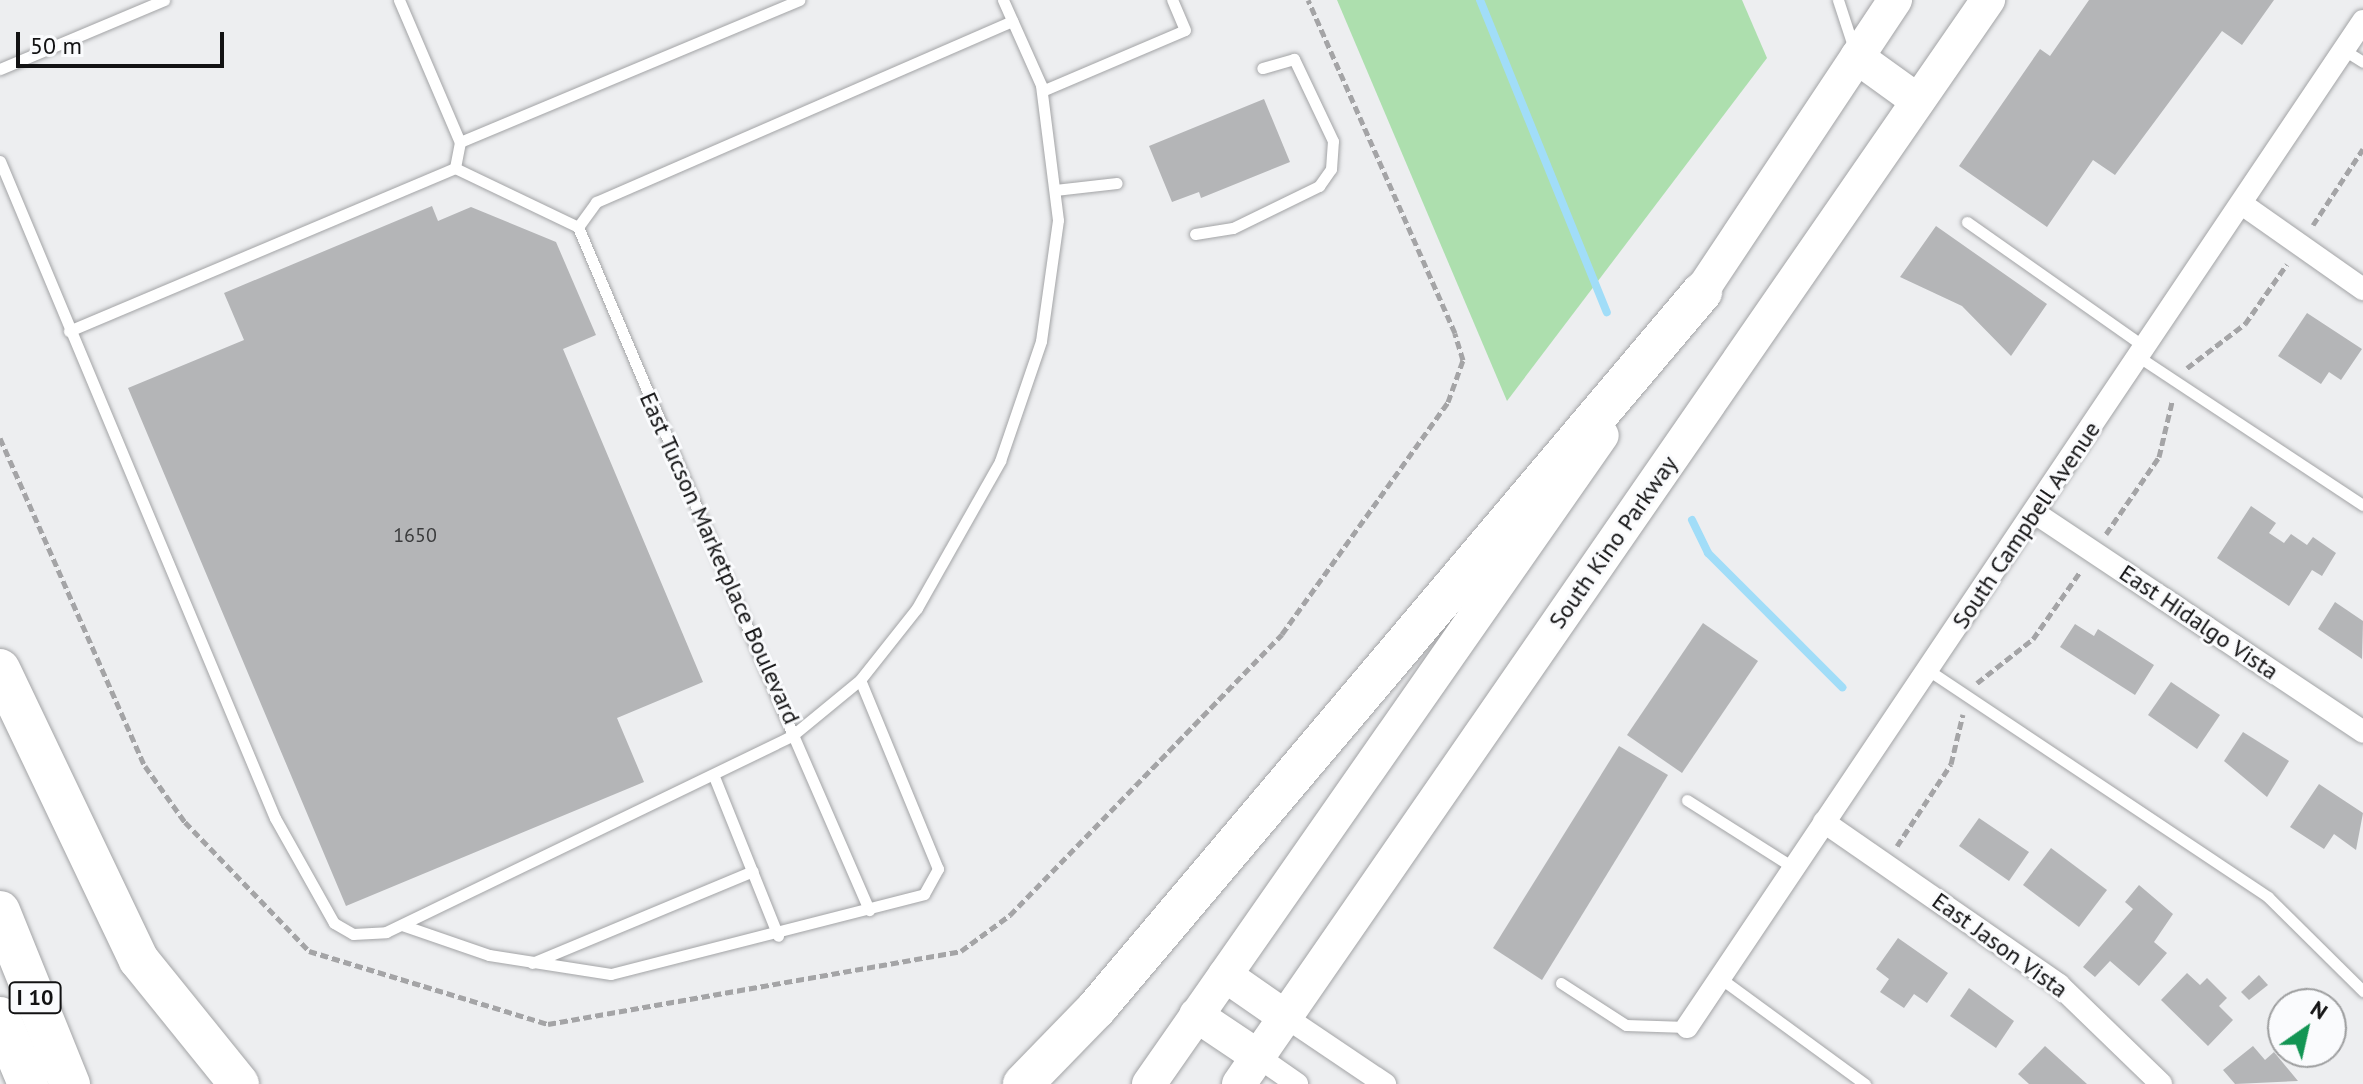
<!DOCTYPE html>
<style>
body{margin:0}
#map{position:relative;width:2363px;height:1084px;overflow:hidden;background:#edeef0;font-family:"PT Sans",sans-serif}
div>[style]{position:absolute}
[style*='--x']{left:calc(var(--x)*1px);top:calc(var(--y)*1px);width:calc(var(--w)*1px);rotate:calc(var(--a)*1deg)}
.green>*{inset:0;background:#addfae}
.stream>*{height:8px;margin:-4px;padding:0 4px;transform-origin:4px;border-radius:4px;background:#a1ddf8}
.building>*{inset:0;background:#b4b5b7}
.path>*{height:5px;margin-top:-2.5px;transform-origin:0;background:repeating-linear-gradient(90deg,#a4a4a6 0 8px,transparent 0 12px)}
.roads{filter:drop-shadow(0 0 2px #a3a4a6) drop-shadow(0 0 2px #a3a4a6)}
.lane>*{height:11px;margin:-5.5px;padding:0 5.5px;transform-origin:5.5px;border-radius:5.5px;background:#fff}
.street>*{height:22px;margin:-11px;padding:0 11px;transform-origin:11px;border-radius:11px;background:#fff}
.primary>*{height:34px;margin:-17px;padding:0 17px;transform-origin:17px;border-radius:17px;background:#fff}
.highway>*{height:40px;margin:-20px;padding:0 20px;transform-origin:20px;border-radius:20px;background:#fff}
span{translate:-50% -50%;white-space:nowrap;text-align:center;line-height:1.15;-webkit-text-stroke:6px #fafbfd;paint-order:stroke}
.number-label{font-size:20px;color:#3a3b3c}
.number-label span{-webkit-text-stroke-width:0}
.shield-label span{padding:2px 6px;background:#fafbfd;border:2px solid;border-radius:6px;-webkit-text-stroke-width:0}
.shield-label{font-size:22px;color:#121213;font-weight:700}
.street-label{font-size:24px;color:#121213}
.north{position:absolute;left:2267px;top:988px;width:80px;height:80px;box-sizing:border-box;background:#fafbfd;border:2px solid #9d9e9f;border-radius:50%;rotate:34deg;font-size:22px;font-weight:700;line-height:32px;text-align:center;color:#121213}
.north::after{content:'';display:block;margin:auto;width:28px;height:36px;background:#139554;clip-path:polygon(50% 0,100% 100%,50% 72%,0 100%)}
.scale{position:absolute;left:16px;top:32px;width:208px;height:36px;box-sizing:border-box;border:4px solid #121213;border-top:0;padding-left:10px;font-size:24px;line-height:28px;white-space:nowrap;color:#121213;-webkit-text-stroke:6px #fafbfd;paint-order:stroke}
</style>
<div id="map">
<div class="green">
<i style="clip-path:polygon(1337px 0,1742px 0,1767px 58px,1507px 401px)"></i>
</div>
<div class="stream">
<i style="--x:1480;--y:0;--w:337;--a:67.9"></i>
<i style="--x:1692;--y:520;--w:37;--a:64"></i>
<i style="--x:1708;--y:553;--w:190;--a:45"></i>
</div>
<div class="building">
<i style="clip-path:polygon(2089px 0,2274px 0,2242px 45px,2222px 31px,2115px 175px,2093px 160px,2047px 227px,1959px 166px,2040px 49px,2050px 56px)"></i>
<i style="clip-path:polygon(1264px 99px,1290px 162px,1201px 198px,1199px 192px,1172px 202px,1149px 146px)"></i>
<i style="clip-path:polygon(432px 206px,438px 221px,471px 207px,556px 242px,596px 335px,563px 349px,703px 682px,617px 718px,644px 782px,346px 906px,128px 388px,244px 340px,224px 293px)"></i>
<i style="clip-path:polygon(1936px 226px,2047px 304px,2011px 356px,1962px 306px,1900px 277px)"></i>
<i style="clip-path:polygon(2307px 313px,2362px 349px,2341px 380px,2329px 372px,2321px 384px,2278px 356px)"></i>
<i style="clip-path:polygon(2251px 506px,2276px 523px,2269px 533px,2284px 543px,2291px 534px,2307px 545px,2313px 537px,2336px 553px,2322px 576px,2312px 570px,2289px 606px,2217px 558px)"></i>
<i style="clip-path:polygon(2335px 602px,2363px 621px,2362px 659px,2318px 629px)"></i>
<i style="clip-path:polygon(1703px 623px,1758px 661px,1682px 773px,1627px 735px)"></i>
<i style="clip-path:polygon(2075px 624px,2094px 636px,2098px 629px,2154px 665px,2135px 695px,2060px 647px)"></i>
<i style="clip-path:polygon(2171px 682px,2220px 715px,2197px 749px,2148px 715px)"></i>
<i style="clip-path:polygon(2243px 732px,2289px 761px,2267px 797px,2224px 761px)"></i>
<i style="clip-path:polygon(1619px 746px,1668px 775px,1542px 980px,1493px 948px)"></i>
<i style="clip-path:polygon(2319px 784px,2363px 813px,2356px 850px,2334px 834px,2324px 849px,2290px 827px)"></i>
<i style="clip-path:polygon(1979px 818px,2029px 852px,2009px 881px,1959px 846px)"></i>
<i style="clip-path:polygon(2051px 848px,2107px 890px,2079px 927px,2023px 885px)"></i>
<i style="clip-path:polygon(2139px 885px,2173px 914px,2154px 942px,2167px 953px,2139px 986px,2110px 961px,2095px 977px,2083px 967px,2133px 909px,2125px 902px)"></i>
<i style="clip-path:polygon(1898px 938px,1948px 973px,1927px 1003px,1914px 994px,1904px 1008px,1880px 992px,1889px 979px,1876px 969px)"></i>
<i style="clip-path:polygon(2187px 973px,2200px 985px,2207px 978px,2227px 998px,2219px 1006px,2233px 1020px,2208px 1046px,2161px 1000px)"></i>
<i style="clip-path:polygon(2259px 975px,2268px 985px,2249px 1000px,2241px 992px)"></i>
<i style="clip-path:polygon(1969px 988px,2014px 1021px,1996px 1048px,1950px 1016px)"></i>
<i style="clip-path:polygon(2045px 1046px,2087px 1084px,2029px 1084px,2018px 1074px)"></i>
<i style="clip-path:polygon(2253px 1046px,2265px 1060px,2274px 1052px,2298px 1081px,2235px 1084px,2223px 1070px)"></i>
</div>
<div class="path">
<i style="--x:2313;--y:225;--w:91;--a:-56.7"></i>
<i style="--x:2187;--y:368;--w:73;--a:-37.2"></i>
<i style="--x:2245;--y:324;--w:73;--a:-55"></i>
<i style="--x:0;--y:438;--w:359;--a:66.2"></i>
<i style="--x:145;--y:766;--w:69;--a:54.5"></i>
<i style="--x:185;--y:822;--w:179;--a:46.1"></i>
<i style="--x:309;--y:951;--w:250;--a:17"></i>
<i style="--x:548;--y:1024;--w:419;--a:-10"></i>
<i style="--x:961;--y:951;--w:61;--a:-36.3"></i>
<i style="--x:1010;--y:915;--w:391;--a:-45.9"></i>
<i style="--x:1282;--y:634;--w:285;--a:-54.4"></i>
<i style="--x:1448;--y:402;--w:45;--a:-70.3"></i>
<i style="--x:1463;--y:360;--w:28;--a:-107"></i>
<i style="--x:1455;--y:333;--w:364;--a:-113.8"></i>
<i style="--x:2106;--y:534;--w:93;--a:-55.5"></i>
<i style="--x:2159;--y:457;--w:57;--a:-76.7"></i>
<i style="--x:1977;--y:683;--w:71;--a:-38.2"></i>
<i style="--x:2033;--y:639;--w:82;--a:-55"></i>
<i style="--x:1897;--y:846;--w:98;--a:-56.6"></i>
<i style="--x:1951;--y:764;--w:51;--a:-76.5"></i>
</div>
<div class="roads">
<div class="lane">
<i style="--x:399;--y:0;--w:155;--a:66.8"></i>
<i style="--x:460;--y:142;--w:26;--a:101"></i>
<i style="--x:1838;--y:0;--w:52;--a:71.9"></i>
<i style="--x:2344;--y:50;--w:22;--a:32"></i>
<i style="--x:0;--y:69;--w:178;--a:-22.8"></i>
<i style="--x:1042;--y:91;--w:155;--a:-23.1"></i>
<i style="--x:1185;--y:30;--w:33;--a:-113"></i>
<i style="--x:460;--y:142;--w:368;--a:-22.7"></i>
<i style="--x:0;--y:161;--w:712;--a:67.29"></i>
<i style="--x:275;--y:818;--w:120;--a:60.7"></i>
<i style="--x:334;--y:923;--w:22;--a:30"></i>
<i style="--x:353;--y:934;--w:33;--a:-3"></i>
<i style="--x:386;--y:932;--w:452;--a:-25.8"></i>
<i style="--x:793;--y:735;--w:191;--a:66.5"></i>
<i style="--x:1055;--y:190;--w:62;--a:-6.4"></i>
<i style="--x:1967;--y:222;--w:218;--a:35.1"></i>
<i style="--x:578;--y:227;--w:31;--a:-54"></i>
<i style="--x:596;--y:202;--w:454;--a:-23.5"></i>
<i style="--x:1195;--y:234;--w:38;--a:-9"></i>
<i style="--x:1233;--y:228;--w:96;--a:-26"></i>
<i style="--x:1319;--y:186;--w:21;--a:-55"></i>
<i style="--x:1331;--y:169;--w:28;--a:-86"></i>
<i style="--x:1333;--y:141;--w:91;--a:-115.4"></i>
<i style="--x:1294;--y:59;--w:33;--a:164"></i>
<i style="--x:69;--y:331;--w:419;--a:-22.9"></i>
<i style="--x:455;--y:168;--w:136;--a:25.6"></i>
<i style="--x:578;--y:227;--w:552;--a:67.06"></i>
<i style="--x:793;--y:735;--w:87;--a:-39.4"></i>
<i style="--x:860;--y:680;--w:92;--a:-51.6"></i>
<i style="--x:917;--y:608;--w:169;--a:-60.5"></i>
<i style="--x:1000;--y:461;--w:127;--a:-71.1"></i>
<i style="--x:1041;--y:341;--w:122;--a:-82"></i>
<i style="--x:1058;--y:220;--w:136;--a:-97.2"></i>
<i style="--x:1041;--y:85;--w:93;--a:-114.1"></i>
<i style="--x:2139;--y:357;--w:268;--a:33.5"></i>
<i style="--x:1928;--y:670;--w:409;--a:33.7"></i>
<i style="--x:2268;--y:897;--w:134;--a:44.7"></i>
<i style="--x:715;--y:779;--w:169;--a:68.1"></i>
<i style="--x:1687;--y:800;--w:127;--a:32.4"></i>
<i style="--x:402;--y:925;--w:92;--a:19"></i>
<i style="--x:489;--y:955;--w:123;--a:8.9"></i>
<i style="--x:611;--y:974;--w:323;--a:-14.3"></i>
<i style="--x:924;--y:894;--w:29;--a:-61"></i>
<i style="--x:938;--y:869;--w:204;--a:-112.4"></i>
<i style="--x:532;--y:963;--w:239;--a:-22.6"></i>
<i style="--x:1720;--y:978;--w:180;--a:36.2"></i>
<i style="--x:1561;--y:983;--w:77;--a:32.9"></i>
<i style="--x:1626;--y:1025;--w:61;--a:1.9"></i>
</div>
<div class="street">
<i style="--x:2242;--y:204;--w:148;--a:35.1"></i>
<i style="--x:2035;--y:513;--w:394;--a:33.7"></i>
<i style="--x:1824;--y:822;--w:286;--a:34.7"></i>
<i style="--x:2059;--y:985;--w:142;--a:44.1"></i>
<i style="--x:1284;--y:1016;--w:122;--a:34"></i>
<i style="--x:1687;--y:1027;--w:1212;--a:-56.1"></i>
<i style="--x:1257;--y:1056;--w:49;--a:35"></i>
</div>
<div class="primary">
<i style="--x:1857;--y:57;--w:75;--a:35.8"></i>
<i style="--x:1687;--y:313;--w:376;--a:-56.4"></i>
<i style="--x:1225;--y:975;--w:72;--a:34.8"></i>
<i style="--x:1196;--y:1015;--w:73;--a:33.9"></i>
<i style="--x:1149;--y:1084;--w:791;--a:-55.09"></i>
<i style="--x:1239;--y:1084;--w:1318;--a:-55.36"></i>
</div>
<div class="highway">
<i style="--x:0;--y:669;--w:322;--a:64.5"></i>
<i style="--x:139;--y:960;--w:159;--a:51.1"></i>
<i style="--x:0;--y:911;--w:187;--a:68"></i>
<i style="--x:0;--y:1017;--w:73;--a:67.3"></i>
<i style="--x:1023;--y:1084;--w:105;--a:-45.8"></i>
<i style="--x:1096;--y:1009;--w:939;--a:-49.8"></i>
</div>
</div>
<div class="number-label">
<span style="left:415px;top:535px">1650</span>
</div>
<div class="shield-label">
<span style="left:35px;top:998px">I 10</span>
</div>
<div class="street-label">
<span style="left:2026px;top:525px;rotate:-56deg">South Campbell Avenue</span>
<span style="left:1613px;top:542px;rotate:-55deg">South Kino Parkway</span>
<span style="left:720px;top:558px;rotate:66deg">East Tucson Marketplace Boulevard</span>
<span style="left:2199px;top:622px;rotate:34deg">East Hidalgo Vista</span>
<span style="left:2000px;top:945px;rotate:36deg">East Jason Vista</span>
</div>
<div class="north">N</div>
<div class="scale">50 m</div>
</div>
